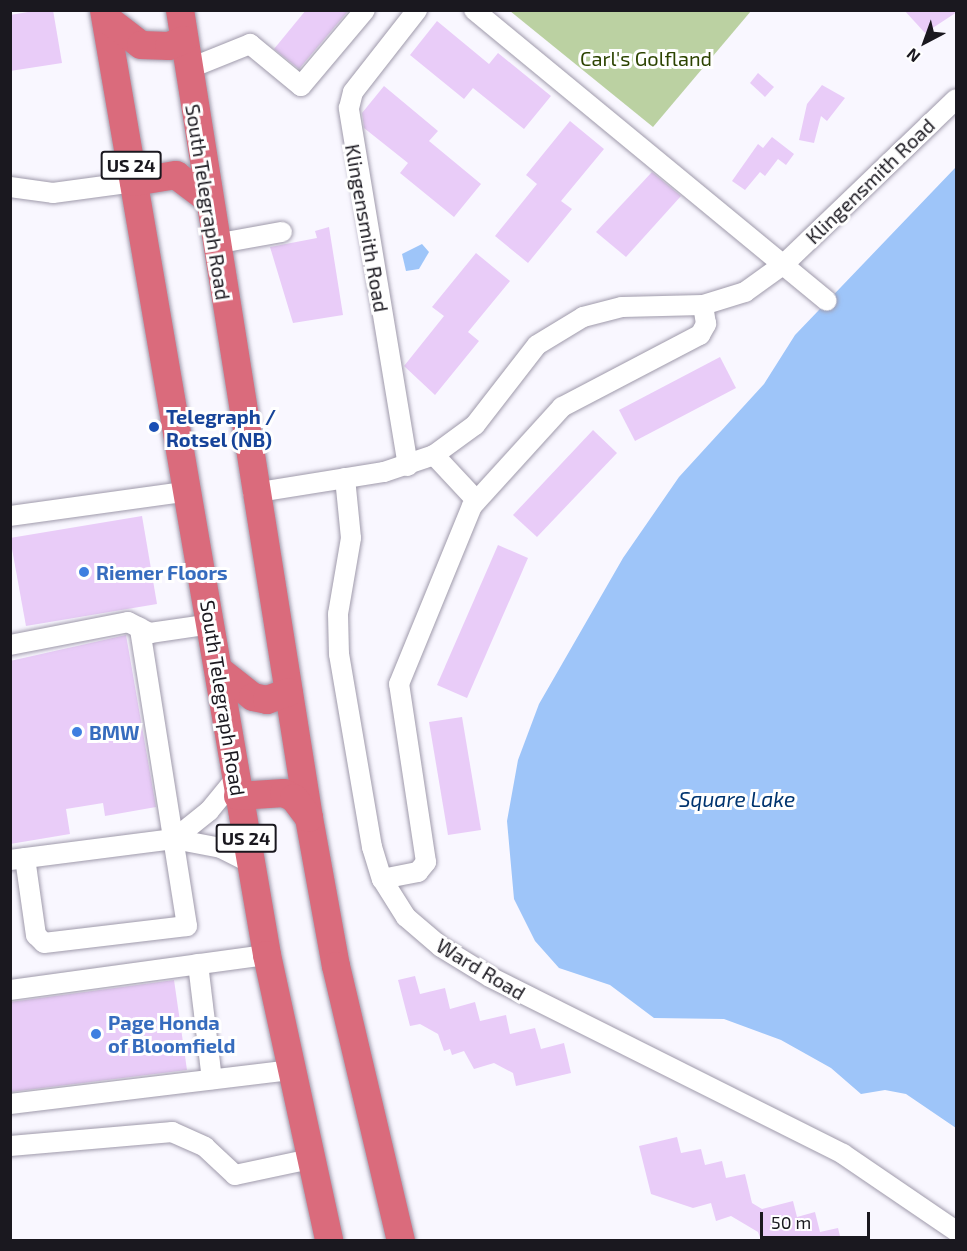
<!DOCTYPE html>
<style>
body{margin:0}
#map{position:relative;width:967px;height:1251px;overflow:hidden;background:#f9f7ff;font-family:"Exo 2",sans-serif}
div>[style]{position:absolute}
[style*='--x']{left:calc(var(--x)*1px);top:calc(var(--y)*1px);width:calc(var(--w)*1px);rotate:calc(var(--a)*1deg)}
.green>*{inset:0;background:#bbd1a2}
.water>*{inset:0;background:#9ec5f9}
.building>*{inset:0;background:#e9ccf8}
.roads{filter:drop-shadow(0 0 2px #9f9aab) drop-shadow(0 0 2px #9f9aab)}
.minor>*{height:20px;margin:-10px;padding:0 10px;transform-origin:10px;border-radius:10px;background:#fff}
.highway>*{height:28px;margin:-14px;padding:0 14px;transform-origin:14px;border-radius:14px;background:#da6b7c}
.dots>*{width:16px;height:16px;translate:-50% -50%;box-sizing:border-box;border:3px solid #fff;border-radius:50%}
span{translate:-50% -50%;white-space:nowrap;text-align:center;line-height:1.15;-webkit-text-stroke:6px #fff;paint-order:stroke}
.shield-label span{padding:2px 4px;background:#fff;border:2px solid;border-radius:4px;-webkit-text-stroke-width:0}
.shield-label{font-size:18px;color:#1a181f;font-weight:700}
.park-label{font-size:20px;color:#2c4300}
.street-label{font-size:20px;color:#1a181f}
.transit-label{font-size:20px;color:#164399;font-weight:700}
.left{translate:0 -50%;text-align:left}
.shop-label{font-size:20px;color:#366cbe;font-weight:700}
.water-label{font-size:21px;color:#00346f;font-style:italic}
.frame{position:absolute;inset:0;border:12px solid #1a181f;pointer-events:none}
.north{position:absolute;left:895px;top:12px;width:60px;height:60px;-webkit-text-stroke:4px #fff;paint-order:stroke;rotate:221deg;font-size:16px;font-weight:700;line-height:24px;text-align:center;color:#1a181f}
.north::after{content:'';display:block;margin:auto;width:21px;height:27px;background:#1a181f;clip-path:polygon(50% 0,100% 100%,50% 72%,0 100%)}
.scale{position:absolute;left:760px;top:1212px;width:110px;height:27px;box-sizing:border-box;border:3px solid #1a181f;border-top:0;padding-left:8px;font-size:18px;line-height:21px;white-space:nowrap;color:#1a181f;-webkit-text-stroke:4px #fff;paint-order:stroke}
</style>
<div id="map">
<div class="green">
<i style="clip-path:polygon(510px 11px,751px 11px,653px 127px)"></i>
</div>
<div class="water">
<i style="clip-path:polygon(956px 167px,956px 1128px,906px 1094px,885px 1090px,861px 1094px,831px 1068px,781px 1040px,724px 1019px,654px 1018px,610px 985px,559px 968px,535px 941px,514px 899px,507px 821px,518px 760px,539px 704px,623px 558px,679px 477px,764px 384px,795px 335px)"></i>
<i style="clip-path:polygon(422px 244px,429px 252px,419px 269px,406px 271px,402px 254px)"></i>
</div>
<div class="building">
<i style="clip-path:polygon(40px 10px,53px 10px,62px 63px,10px 71px,10px 15px)"></i>
<i style="clip-path:polygon(306px 10px,349px 10px,299px 69px,274px 49px)"></i>
<i style="clip-path:polygon(904px 10px,957px 10px,957px 12px,925px 33px)"></i>
<i style="clip-path:polygon(437px 21px,489px 64px,498px 53px,551px 96px,524px 129px,473px 88px,464px 99px,410px 55px)"></i>
<i style="clip-path:polygon(758px 73px,774px 87px,765px 97px,750px 83px)"></i>
<i style="clip-path:polygon(822px 85px,845px 98px,827px 121px,821px 116px,814px 143px,799px 140px,807px 104px)"></i>
<i style="clip-path:polygon(384px 86px,438px 131px,429px 141px,481px 184px,454px 217px,400px 173px,408px 163px,364px 128px,362px 113px)"></i>
<i style="clip-path:polygon(570px 121px,604px 149px,561px 201px,572px 209px,528px 263px,495px 236px,537px 184px,526px 175px)"></i>
<i style="clip-path:polygon(772px 137px,794px 154px,786px 165px,778px 159px,765px 176px,760px 172px,745px 190px,732px 181px,758px 144px,763px 148px)"></i>
<i style="clip-path:polygon(652px 172px,681px 196px,626px 257px,596px 232px)"></i>
<i style="clip-path:polygon(329px 227px,343px 315px,293px 323px,270px 247px,317px 238px,315px 231px)"></i>
<i style="clip-path:polygon(476px 253px,510px 281px,468px 332px,479px 341px,435px 395px,404px 366px,444px 316px,432px 307px)"></i>
<i style="clip-path:polygon(720px 357px,736px 388px,635px 441px,619px 410px)"></i>
<i style="clip-path:polygon(593px 430px,617px 453px,537px 537px,513px 515px)"></i>
<i style="clip-path:polygon(142px 516px,157px 604px,26px 626px,10px 538px)"></i>
<i style="clip-path:polygon(498px 545px,528px 558px,467px 698px,437px 685px)"></i>
<i style="clip-path:polygon(126px 635px,156px 807px,105px 816px,103px 803px,66px 809px,70px 834px,10px 844px,10px 661px)"></i>
<i style="clip-path:polygon(462px 717px,481px 830px,448px 835px,429px 722px)"></i>
<i style="clip-path:polygon(415px 976px,420px 994px,445px 988px,450px 1009px,475px 1002px,480px 1021px,506px 1015px,510px 1034px,535px 1028px,541px 1049px,564px 1043px,571px 1073px,516px 1086px,513px 1073px,494px 1063px,474px 1069px,464px 1051px,452px 1055px,450px 1049px,444px 1051px,438px 1034px,420px 1024px,410px 1026px,398px 980px)"></i>
<i style="clip-path:polygon(174px 980px,187px 1070px,11px 1092px,10px 1002px)"></i>
<i style="clip-path:polygon(677px 1137px,681px 1153px,701px 1149px,705px 1165px,722px 1161px,726px 1178px,745px 1174px,752px 1203px,762px 1209px,793px 1201px,797px 1217px,815px 1212px,820px 1232px,838px 1228px,841px 1240px,761px 1240px,758px 1232px,731px 1216px,716px 1221px,711px 1203px,693px 1208px,651px 1194px,639px 1146px)"></i>
</div>
<div class="roads">
<div class="minor">
<i style="--x:474;--y:10;--w:457;--a:39.5"></i>
<i style="--x:188;--y:69;--w:67;--a:-22"></i>
<i style="--x:250;--y:44;--w:66;--a:39.5"></i>
<i style="--x:301;--y:86;--w:99;--a:-49.9"></i>
<i style="--x:10;--y:187;--w:43;--a:7.9"></i>
<i style="--x:53;--y:193;--w:82;--a:-7.7"></i>
<i style="--x:215;--y:244;--w:68;--a:-10.2"></i>
<i style="--x:434;--y:455;--w:60;--a:47"></i>
<i style="--x:408;--y:466;--w:363;--a:-99.4"></i>
<i style="--x:349;--y:108;--w:16;--a:-76"></i>
<i style="--x:353;--y:92;--w:104;--a:-52"></i>
<i style="--x:345;--y:478;--w:60;--a:84.3"></i>
<i style="--x:351;--y:538;--w:77;--a:99.7"></i>
<i style="--x:338;--y:614;--w:40;--a:88.6"></i>
<i style="--x:339;--y:654;--w:196;--a:80.3"></i>
<i style="--x:372;--y:847;--w:34;--a:73"></i>
<i style="--x:382;--y:879;--w:45;--a:57.7"></i>
<i style="--x:406;--y:917;--w:46;--a:40.6"></i>
<i style="--x:441;--y:947;--w:57;--a:31.5"></i>
<i style="--x:490;--y:977;--w:395;--a:26.6"></i>
<i style="--x:843;--y:1154;--w:137;--a:34.3"></i>
<i style="--x:253;--y:493;--w:133;--a:-9.1"></i>
<i style="--x:384;--y:472;--w:53;--a:-18.8"></i>
<i style="--x:434;--y:455;--w:51;--a:-36.2"></i>
<i style="--x:475;--y:425;--w:101;--a:-52.2"></i>
<i style="--x:537;--y:345;--w:54;--a:-31.3"></i>
<i style="--x:583;--y:317;--w:40;--a:-14.4"></i>
<i style="--x:622;--y:307;--w:81;--a:-1.4"></i>
<i style="--x:703;--y:305;--w:44;--a:-17.2"></i>
<i style="--x:745;--y:292;--w:48;--a:-35.7"></i>
<i style="--x:784;--y:264;--w:238;--a:-43.8"></i>
<i style="--x:10;--y:516;--w:182;--a:-7.9"></i>
<i style="--x:10;--y:645;--w:120;--a:-11"></i>
<i style="--x:128;--y:622;--w:25;--a:27"></i>
<i style="--x:150;--y:633;--w:63;--a:-8.3"></i>
<i style="--x:174;--y:839;--w:45;--a:-38.7"></i>
<i style="--x:209;--y:811;--w:43;--a:-50.7"></i>
<i style="--x:25;--y:858;--w:78;--a:81.9"></i>
<i style="--x:36;--y:935;--w:11;--a:45"></i>
<i style="--x:44;--y:943;--w:144;--a:-6.8"></i>
<i style="--x:187;--y:926;--w:302;--a:-99"></i>
<i style="--x:10;--y:860;--w:165;--a:-7.3"></i>
<i style="--x:174;--y:839;--w:48;--a:10.8"></i>
<i style="--x:221;--y:848;--w:34;--a:27"></i>
<i style="--x:382;--y:879;--w:37;--a:-11"></i>
<i style="--x:418;--y:872;--w:13;--a:-51"></i>
<i style="--x:426;--y:862;--w:180;--a:-98.6"></i>
<i style="--x:399;--y:684;--w:192;--a:-67.7"></i>
<i style="--x:472;--y:506;--w:134;--a:-47.7"></i>
<i style="--x:562;--y:407;--w:156;--a:-27.6"></i>
<i style="--x:700;--y:335;--w:13;--a:-61"></i>
<i style="--x:706;--y:324;--w:19;--a:-99"></i>
<i style="--x:198;--y:964;--w:116;--a:83.1"></i>
<i style="--x:10;--y:990;--w:259;--a:-7.8"></i>
<i style="--x:10;--y:1104;--w:282;--a:-6.9"></i>
<i style="--x:10;--y:1146;--w:163;--a:-4.9"></i>
<i style="--x:172;--y:1132;--w:36;--a:24"></i>
<i style="--x:205;--y:1147;--w:41;--a:43"></i>
<i style="--x:235;--y:1175;--w:77;--a:-12"></i>
</div>
<div class="highway">
<i style="--x:104;--y:10;--w:959;--a:80.21"></i>
<i style="--x:267;--y:955;--w:292;--a:77.7"></i>
<i style="--x:180;--y:10;--w:818;--a:80.93"></i>
<i style="--x:309;--y:818;--w:150;--a:79.7"></i>
<i style="--x:336;--y:966;--w:282;--a:76.7"></i>
<i style="--x:106;--y:18;--w:44;--a:37.6"></i>
<i style="--x:141;--y:45;--w:28;--a:2"></i>
<i style="--x:169;--y:46;--w:16;--a:-22"></i>
<i style="--x:134;--y:182;--w:43;--a:-9.5"></i>
<i style="--x:176;--y:175;--w:39;--a:37"></i>
<i style="--x:220;--y:671;--w:42;--a:38.2"></i>
<i style="--x:253;--y:697;--w:14;--a:12"></i>
<i style="--x:267;--y:700;--w:23;--a:-20"></i>
<i style="--x:238;--y:796;--w:46;--a:-3.7"></i>
<i style="--x:284;--y:793;--w:11;--a:27"></i>
<i style="--x:294;--y:798;--w:25;--a:53"></i>
</div>
</div>
<div class="dots">
<i style="left:154px;top:427px;background:#1a4fb4"></i>
<i style="left:84px;top:572px;background:#3f7fe0"></i>
<i style="left:77px;top:732px;background:#3f7fe0"></i>
<i style="left:96px;top:1034px;background:#3f7fe0"></i>
</div>
<div class="shield-label">
<span style="left:131px;top:165px">US 24</span>
<span style="left:246px;top:838px">US 24</span>
</div>
<div class="park-label">
<span style="left:646px;top:58px">Carl's Golfland</span>
</div>
<div class="street-label">
<span style="left:870px;top:181px;rotate:-44deg">Klingensmith Road</span>
<span style="left:208px;top:202px;rotate:81deg">South Telegraph Road</span>
<span style="left:367px;top:228px;rotate:80deg">Klingensmith Road</span>
<span style="left:223px;top:698px;rotate:81deg">South Telegraph Road</span>
<span style="left:481px;top:969px;rotate:31deg">Ward Road</span>
</div>
<div class="transit-label">
<span class="left" style="left:166px;top:428px">Telegraph /<br>Rotsel (NB)</span>
</div>
<div class="shop-label">
<span class="left" style="left:96px;top:572px">Riemer Floors</span>
<span class="left" style="left:89px;top:732px">BMW</span>
<span class="left" style="left:108px;top:1034px">Page Honda<br>of Bloomfield</span>
</div>
<div class="water-label">
<span style="left:737px;top:799px">Square Lake</span>
</div>
<div class="frame"></div>
<div class="north">N</div>
<div class="scale">50 m</div>
</div>
